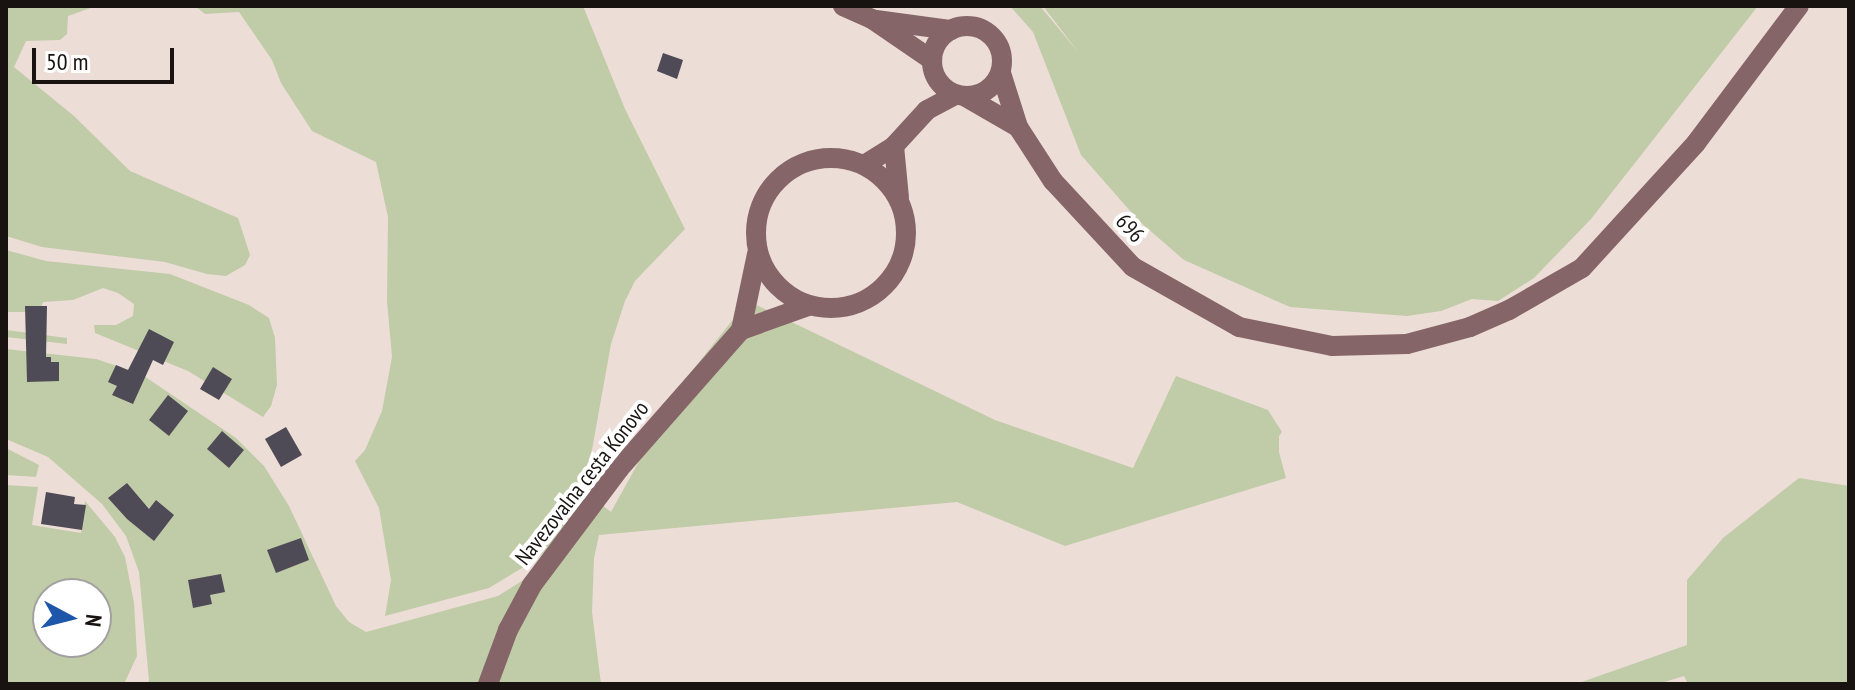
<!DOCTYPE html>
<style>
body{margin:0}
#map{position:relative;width:1855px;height:690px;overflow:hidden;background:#edddd7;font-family:"PT Sans Narrow",sans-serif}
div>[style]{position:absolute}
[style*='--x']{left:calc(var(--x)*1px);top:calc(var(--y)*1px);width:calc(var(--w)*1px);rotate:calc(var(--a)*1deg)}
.green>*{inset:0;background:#c0cba7}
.building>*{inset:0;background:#4e4b56}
.secondary>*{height:20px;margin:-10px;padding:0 10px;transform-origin:10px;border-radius:10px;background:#866569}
.secondary>.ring{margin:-10px;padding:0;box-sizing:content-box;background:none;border:20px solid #866569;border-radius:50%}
span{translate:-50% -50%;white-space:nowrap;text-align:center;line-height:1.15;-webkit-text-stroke:8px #fff;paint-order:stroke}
.street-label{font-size:22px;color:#181311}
.frame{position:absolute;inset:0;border:8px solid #181311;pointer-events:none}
.north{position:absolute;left:32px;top:578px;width:80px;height:80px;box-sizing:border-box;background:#fff;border:2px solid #a3a1a0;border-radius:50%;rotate:97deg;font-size:22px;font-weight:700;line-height:32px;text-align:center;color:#181311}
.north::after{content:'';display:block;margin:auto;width:28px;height:36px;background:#1e57a9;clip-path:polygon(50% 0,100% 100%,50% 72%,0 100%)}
.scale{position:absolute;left:32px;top:48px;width:142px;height:36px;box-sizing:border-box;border:4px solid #181311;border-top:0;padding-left:10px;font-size:24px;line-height:28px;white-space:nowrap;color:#181311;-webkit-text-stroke:6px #fff;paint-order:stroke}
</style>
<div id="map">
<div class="green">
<i style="clip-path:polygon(6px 6px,96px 6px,68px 16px,67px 34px,60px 40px,26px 41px,14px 67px,74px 116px,130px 171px,238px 218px,250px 255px,245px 265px,226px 276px,207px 274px,165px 262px,42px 247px,6px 236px)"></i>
<i style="clip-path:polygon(195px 6px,583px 6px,625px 109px,685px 229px,635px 281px,625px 301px,611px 344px,586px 483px,576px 512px,564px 533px,537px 559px,489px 588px,385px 616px,391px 580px,379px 508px,355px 461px,365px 450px,382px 411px,392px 357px,387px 301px,388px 217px,376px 162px,312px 131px,281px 83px,272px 60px,239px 12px,205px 14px)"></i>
<i style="clip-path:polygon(1010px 6px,1040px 6px,1079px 53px,1043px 6px,1758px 6px,1591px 219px,1534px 278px,1498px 301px,1472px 299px,1441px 311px,1407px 316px,1290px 307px,1184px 260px,1139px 221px,1081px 155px,1033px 32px)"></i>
<i style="clip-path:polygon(6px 250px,46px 261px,170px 274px,249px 305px,269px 318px,275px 338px,277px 385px,271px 406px,263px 417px,188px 371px,95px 333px,94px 325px,116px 325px,133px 316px,134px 304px,118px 293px,103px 288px,73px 300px,43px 302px,39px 312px,6px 312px)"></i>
<i style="clip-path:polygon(748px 301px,995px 420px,1133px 468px,1176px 376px,1268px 410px,1282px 432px,1279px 436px,1279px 452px,1286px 478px,1065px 546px,957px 502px,599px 535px,594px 558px,592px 612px,601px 684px,146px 684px,149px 681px,139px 572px,126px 536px,102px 504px,48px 457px,6px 439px,6px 349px,96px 359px,141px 374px,236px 438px,264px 466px,289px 506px,336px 606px,349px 622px,366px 632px,498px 596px,539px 570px,591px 496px,611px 512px,683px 382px)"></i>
<i style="clip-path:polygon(6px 330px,67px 338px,67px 344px,6px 337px)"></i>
<i style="clip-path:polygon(6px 448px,39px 465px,36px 477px,6px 475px)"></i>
<i style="clip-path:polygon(1799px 478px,1849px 486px,1849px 684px,1688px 684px,1684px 676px,1658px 684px,1576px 684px,1687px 645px,1687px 580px,1723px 538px)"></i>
<i style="clip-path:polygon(evenodd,6px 485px,38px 487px,32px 525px,81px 533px,85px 501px,115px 537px,125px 557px,134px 603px,137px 656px,124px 684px,6px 684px,6px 485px,48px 594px,96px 594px,96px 642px,48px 642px,48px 594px)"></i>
</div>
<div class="building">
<i style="clip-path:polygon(663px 53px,683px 60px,677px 79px,657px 71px)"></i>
<i style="clip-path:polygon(25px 306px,47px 306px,46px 357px,51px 357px,51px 362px,59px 362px,59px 381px,27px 382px)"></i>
<i style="clip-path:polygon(149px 329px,174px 342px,163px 365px,153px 360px,133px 404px,112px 395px,117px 386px,108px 382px,116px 365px,128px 370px)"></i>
<i style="clip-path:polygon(213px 367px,232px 379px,219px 400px,200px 389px)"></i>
<i style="clip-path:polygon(168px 395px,188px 411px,169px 436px,149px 420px)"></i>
<i style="clip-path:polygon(286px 427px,302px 455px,281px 467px,265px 439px)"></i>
<i style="clip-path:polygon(222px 431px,244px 450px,229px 468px,207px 449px)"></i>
<i style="clip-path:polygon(127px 483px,149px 509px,156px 500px,174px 515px,154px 541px,127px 519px,108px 498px)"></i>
<i style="clip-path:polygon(46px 492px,75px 497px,74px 504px,86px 505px,82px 530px,41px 524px)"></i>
<i style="clip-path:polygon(301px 538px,309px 560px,276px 573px,267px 550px)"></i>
<i style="clip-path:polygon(221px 574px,225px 592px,210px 595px,212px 604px,193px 608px,188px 580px)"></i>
</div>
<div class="secondary">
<i style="--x:843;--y:6;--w:32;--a:24"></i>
<i style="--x:872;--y:19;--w:73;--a:34.3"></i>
<i style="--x:876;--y:20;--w:76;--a:7.6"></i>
<i class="ring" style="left:932px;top:26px;width:50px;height:50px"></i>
<i style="--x:1001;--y:73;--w:57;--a:72.5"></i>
<i style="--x:1018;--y:127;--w:64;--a:57.1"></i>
<i style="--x:1053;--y:181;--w:117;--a:47.1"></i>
<i style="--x:1133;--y:267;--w:122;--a:29.5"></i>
<i style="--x:1239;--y:327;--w:95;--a:11.5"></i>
<i style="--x:1332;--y:346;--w:75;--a:-1.5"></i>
<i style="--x:1407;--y:344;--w:65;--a:-15.1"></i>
<i style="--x:1470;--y:327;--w:43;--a:-23.6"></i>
<i style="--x:1509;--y:310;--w:84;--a:-29.9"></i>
<i style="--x:1582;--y:268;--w:169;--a:-47.6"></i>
<i style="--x:1696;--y:143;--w:171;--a:-53.1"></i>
<i style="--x:966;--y:97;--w:60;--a:30"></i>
<i style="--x:894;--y:146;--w:52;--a:84.5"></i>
<i class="ring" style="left:756px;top:158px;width:130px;height:130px"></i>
<i style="--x:864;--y:165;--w:36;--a:-32"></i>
<i style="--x:894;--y:146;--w:49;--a:-47.5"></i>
<i style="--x:927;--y:110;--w:32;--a:-28"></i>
<i style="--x:741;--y:330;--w:71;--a:-19.7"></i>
<i style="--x:488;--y:684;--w:58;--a:-69.7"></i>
<i style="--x:508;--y:630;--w:51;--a:-61.9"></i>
<i style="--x:532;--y:585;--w:145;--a:-53.1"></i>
<i style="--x:619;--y:469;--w:185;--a:-48.7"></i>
<i style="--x:741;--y:330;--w:78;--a:-78.1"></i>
</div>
<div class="street-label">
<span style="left:1130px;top:228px;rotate:47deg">696</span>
<span style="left:582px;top:483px;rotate:-52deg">Navezovalna cesta Konovo</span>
</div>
<div class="frame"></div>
<div class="north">N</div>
<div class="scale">50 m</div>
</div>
